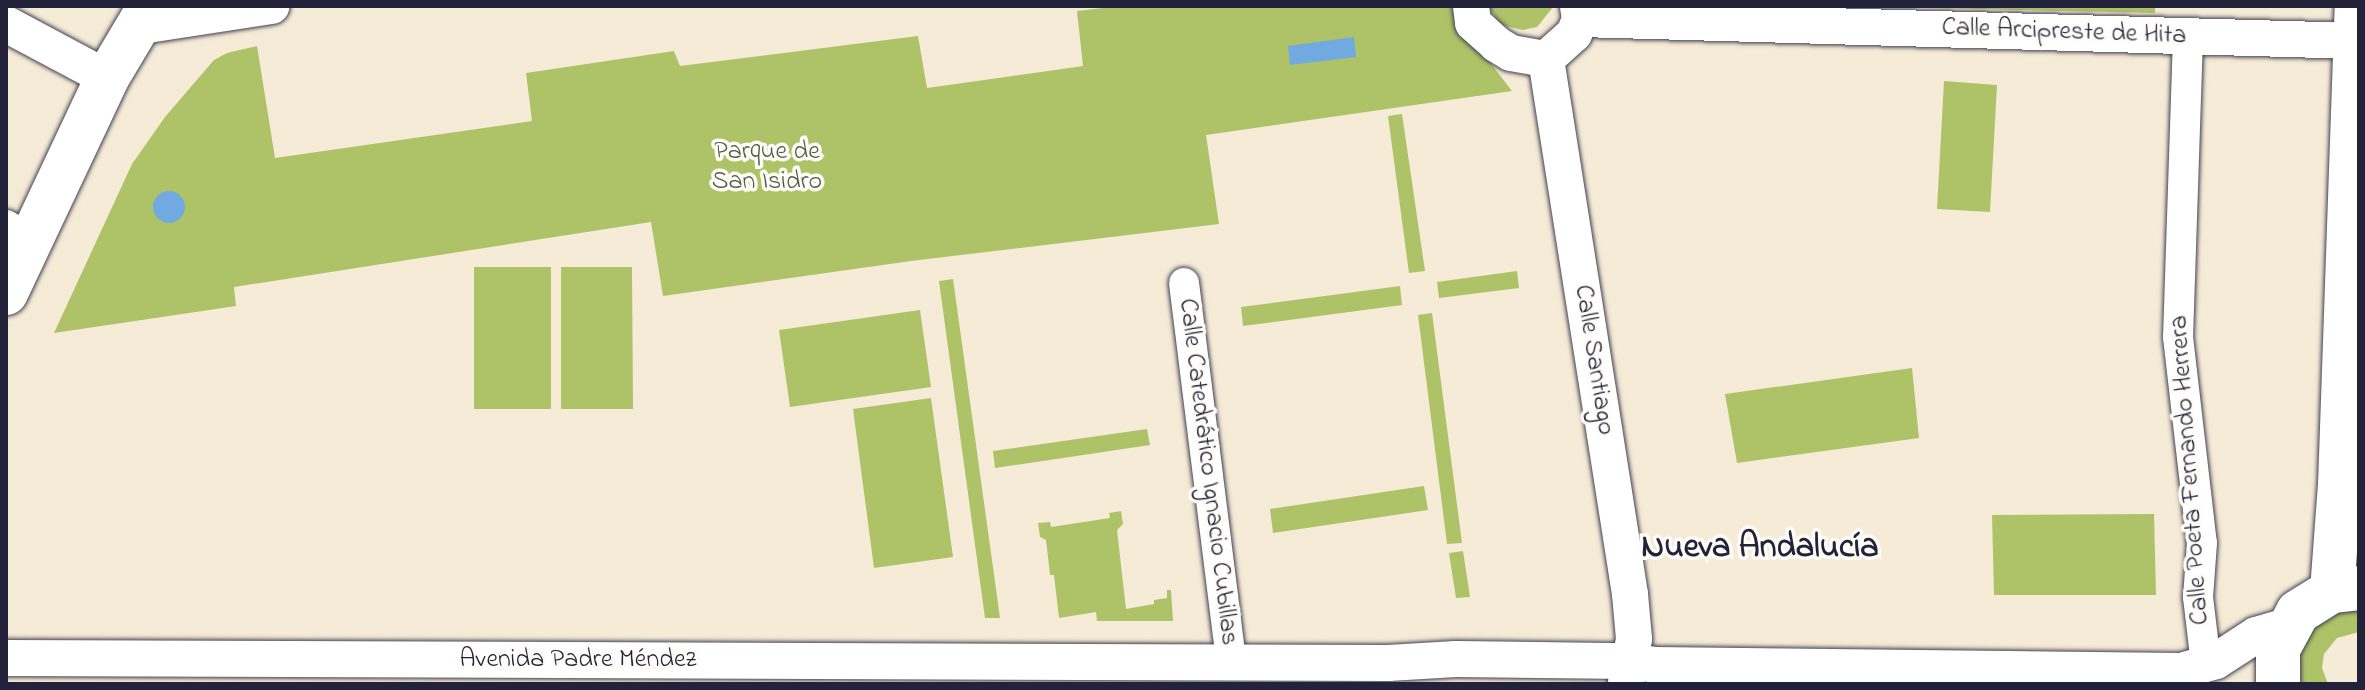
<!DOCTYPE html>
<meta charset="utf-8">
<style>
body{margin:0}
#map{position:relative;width:2365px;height:690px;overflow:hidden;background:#f6ebd7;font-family:"Indie Flower",sans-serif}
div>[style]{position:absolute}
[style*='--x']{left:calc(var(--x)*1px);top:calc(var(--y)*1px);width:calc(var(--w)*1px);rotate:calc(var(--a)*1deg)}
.green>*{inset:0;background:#aec368}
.water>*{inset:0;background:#70aae0}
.round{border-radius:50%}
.roads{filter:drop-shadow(0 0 2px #424052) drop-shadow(0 0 2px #424052)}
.minor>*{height:30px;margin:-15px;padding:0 15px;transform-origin:15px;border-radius:15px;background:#fff}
.tertiary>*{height:36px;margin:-18px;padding:0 18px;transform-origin:18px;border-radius:18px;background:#fff}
.primary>*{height:44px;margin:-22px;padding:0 22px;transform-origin:22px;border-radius:22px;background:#fff}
span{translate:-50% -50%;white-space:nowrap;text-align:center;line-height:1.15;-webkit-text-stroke:7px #fdfcf7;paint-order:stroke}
.street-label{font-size:26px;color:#22223b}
.park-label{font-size:26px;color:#535a4b}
.district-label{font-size:34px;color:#22223b;font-weight:700}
.frame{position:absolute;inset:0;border:8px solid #22223b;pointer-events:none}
</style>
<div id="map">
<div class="green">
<i style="clip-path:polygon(1120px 6px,1457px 6px,1475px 43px,1512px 91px,1206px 135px,1219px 224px,911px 261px,663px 296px,651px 222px,234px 287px,236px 306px,54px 333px,132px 164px,165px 117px,214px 60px,227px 53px,257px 46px,275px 158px,532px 121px,526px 73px,674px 51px,680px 66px,918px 36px,927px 88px,1083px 66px,1077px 11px)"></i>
<i style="clip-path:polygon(1488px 6px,1554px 6px,1537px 27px,1523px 30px,1501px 25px)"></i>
<i style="clip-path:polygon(1846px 6px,2155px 6px,2155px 13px)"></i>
<i style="clip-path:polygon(1944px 81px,1997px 85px,1990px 212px,1937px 209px)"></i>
<i style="clip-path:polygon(1402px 114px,1425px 271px,1409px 273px,1388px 116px)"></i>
<i style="clip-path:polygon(474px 267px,551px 267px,551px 409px,474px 409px)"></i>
<i style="clip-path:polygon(561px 267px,632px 267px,633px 409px,561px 409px)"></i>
<i style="clip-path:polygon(1517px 271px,1519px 288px,1439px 298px,1437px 282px)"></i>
<i style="clip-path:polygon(953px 279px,1000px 618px,985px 618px,939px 281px)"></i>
<i style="clip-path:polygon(1400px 286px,1402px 305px,1243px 326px,1241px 307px)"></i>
<i style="clip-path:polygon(920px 310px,931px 387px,790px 407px,779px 330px)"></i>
<i style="clip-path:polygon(1432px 313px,1462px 543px,1447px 544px,1418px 315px)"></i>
<i style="clip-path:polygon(1912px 368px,1919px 438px,1737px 463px,1725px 394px)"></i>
<i style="clip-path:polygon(931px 398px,953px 557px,874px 568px,853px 409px)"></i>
<i style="clip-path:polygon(1147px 429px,1150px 445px,995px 468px,993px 451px)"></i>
<i style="clip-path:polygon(1424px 486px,1428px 510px,1273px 533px,1270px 509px)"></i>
<i style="clip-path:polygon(1121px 511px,1123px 524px,1117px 530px,1126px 609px,1154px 604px,1154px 600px,1167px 598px,1167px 590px,1171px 590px,1173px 621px,1097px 621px,1096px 612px,1059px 618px,1054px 575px,1050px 575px,1046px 540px,1040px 537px,1038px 523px,1050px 522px,1051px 527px,1110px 518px,1109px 513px)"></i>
<i style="clip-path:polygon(2154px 514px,2156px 595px,1994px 595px,1992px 515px)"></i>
<i style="clip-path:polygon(1463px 551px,1470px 597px,1456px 598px,1449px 553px)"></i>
<i style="clip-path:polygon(2359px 608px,2359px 632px,2337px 638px,2324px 654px,2322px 668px,2328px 684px,2301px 684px,2299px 656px,2317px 622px,2331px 614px)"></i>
</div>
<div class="water">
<i style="clip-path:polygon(1354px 37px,1356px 57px,1290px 65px,1288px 46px)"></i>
<i class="round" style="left:153px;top:191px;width:32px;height:32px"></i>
</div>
<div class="roads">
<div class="minor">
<i style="--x:2188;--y:37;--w:300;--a:91.9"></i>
<i style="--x:2178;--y:337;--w:207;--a:83.4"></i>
<i style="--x:2202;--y:543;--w:54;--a:94.2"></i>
<i style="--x:2198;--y:597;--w:67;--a:83.2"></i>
<i style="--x:6;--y:225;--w:29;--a:29"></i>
<i style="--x:1184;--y:283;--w:382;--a:82.9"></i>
</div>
<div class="tertiary">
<i style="--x:1471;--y:6;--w:17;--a:83"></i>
<i style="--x:1473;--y:23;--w:31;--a:42"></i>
<i style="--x:1496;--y:44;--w:17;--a:31"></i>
<i style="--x:1511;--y:53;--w:36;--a:10"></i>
<i style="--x:1546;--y:59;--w:38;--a:-42"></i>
<i style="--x:1574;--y:34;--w:16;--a:-68"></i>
<i style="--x:1580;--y:19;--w:13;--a:-99"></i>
<i style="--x:1580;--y:19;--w:779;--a:1.62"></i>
<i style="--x:6;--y:24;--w:115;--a:28.1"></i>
<i style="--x:141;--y:26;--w:132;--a:-8.7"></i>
<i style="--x:1546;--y:59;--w:542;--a:81.08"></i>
<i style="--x:1630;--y:594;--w:45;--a:84.9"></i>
<i style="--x:1634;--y:639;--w:44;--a:100.5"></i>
<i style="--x:6;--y:658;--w:1382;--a:0.21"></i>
<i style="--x:1388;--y:663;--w:68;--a:-3.4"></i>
<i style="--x:1456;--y:659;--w:174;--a:0.7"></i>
<i style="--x:1630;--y:661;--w:24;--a:9"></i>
<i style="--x:1654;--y:665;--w:527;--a:0.65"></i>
<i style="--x:2181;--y:671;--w:36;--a:-16"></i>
<i style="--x:2216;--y:661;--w:48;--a:-33"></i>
<i style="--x:2256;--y:635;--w:33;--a:-16"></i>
</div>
<div class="primary">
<i style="--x:6;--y:293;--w:238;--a:-64.8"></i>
<i style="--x:107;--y:78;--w:84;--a:-59.2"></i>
<i style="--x:2332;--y:591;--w:106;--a:-85.7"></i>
<i style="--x:2340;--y:485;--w:479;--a:-88"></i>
<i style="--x:2278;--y:684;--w:35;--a:-90"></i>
<i style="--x:2278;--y:649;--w:42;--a:-61.6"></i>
<i style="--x:2298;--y:612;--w:40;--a:-32"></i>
<i style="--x:2332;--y:591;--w:27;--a:-6"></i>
</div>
</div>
<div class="street-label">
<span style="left:2064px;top:33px;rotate:2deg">Calle Arcipreste de Hita</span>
<span style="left:1593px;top:360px;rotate:81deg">Calle Santiago</span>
<span style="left:2191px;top:470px;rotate:-94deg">Calle Poeta Fernando Herrera</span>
<span style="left:1207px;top:472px;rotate:83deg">Calle Catedrático Ignacio Cubillas</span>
<span style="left:578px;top:661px">Avenida Padre Méndez</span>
</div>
<div class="park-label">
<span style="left:767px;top:168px">Parque de<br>San Isidro</span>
</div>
<div class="district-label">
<span style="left:1760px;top:549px">Nueva Andalucía</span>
</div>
<div class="frame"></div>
</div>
